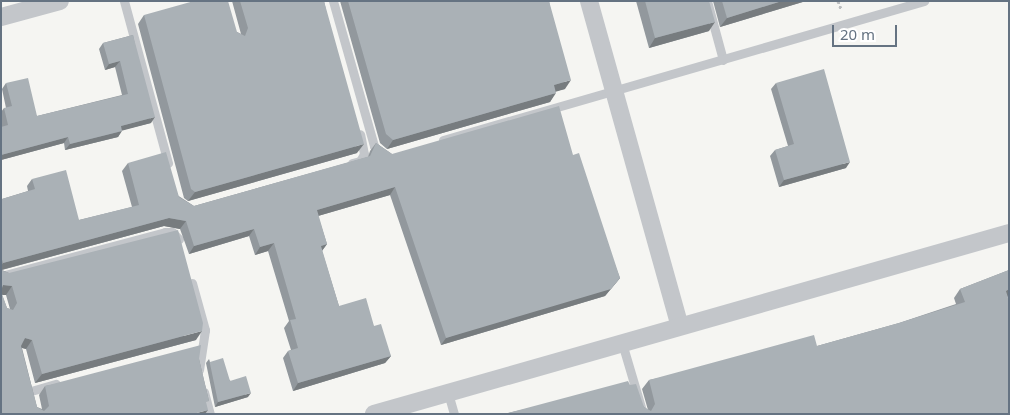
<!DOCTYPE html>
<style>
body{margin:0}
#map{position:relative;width:1010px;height:415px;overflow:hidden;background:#f5f5f2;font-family:"Noto Sans",sans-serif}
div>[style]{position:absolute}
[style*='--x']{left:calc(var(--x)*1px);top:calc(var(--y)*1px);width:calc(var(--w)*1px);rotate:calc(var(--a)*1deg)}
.path>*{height:3px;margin-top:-1.5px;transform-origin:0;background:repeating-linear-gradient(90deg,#bbbdbf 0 2.5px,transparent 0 5px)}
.lane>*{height:9px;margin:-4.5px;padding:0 4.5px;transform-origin:4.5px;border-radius:4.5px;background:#c3c6ca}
.street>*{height:18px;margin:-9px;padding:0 9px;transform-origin:9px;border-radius:9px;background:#c3c6ca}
.wall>*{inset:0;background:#92989d}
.shaded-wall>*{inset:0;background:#777c7f}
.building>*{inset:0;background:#aab1b6}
span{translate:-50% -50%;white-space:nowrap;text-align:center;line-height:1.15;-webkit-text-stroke:5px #fff;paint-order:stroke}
.frame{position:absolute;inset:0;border:2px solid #657382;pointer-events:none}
.scale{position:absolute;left:832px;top:25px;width:65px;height:22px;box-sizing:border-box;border:2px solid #657382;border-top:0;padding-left:6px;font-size:15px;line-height:18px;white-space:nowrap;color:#657382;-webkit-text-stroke:4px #fff;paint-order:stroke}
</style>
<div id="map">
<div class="path">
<i style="--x:838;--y:1;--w:9;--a:69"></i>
</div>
<div class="lane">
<i style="--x:124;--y:1;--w:168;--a:74.8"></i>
<i style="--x:333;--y:1;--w:151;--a:74.2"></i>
<i style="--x:374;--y:146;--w:11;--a:49"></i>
<i style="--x:707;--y:1;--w:61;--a:74.8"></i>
<i style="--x:443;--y:140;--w:501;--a:-16.12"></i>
<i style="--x:352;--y:163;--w:8;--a:-14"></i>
<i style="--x:360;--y:161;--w:8;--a:-60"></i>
<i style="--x:364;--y:154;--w:20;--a:-101"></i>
<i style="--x:1;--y:276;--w:170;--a:-15"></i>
<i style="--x:165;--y:232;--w:7;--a:0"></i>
<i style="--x:172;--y:232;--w:10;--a:45"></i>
<i style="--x:192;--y:283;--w:49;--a:74.5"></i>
<i style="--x:205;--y:330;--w:40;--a:98.5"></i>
<i style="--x:622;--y:343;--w:74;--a:73.5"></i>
<i style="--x:31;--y:391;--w:26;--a:-16"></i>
<i style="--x:204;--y:392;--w:23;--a:75"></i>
<i style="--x:448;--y:393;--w:22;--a:74"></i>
</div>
<div class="street">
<i style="--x:589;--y:1;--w:337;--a:74.4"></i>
<i style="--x:1;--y:17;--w:61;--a:-15.2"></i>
<i style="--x:374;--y:414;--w:660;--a:-15.91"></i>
</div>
<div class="wall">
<i style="clip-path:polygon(232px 1px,324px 1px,357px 153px,188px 201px,184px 198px,138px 24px,144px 15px,237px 32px,241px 34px)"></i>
<i style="clip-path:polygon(340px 1px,549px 1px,565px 89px,556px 91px,550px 102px,387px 149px,380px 143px)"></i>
<i style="clip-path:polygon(636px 1px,709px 1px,709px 31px,649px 48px)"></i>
<i style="clip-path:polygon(713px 1px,806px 1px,720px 27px)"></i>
<i style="clip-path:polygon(133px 35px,151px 123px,122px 130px,118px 137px,65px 150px,64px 143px,1px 160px,1px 127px,2px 127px,1px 122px,1px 112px,4px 108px,6px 108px,2px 89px,6px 83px,37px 116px,122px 95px,115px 67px,105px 70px,99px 49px,103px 43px)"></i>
<i style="clip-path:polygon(776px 83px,846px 168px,779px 187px,770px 156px,775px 150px,788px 146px,771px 89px)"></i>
<i style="clip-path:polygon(evenodd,376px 143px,392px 154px,573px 155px,620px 278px,605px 296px,441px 345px,390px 195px,318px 216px,327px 244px,322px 251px,339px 306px,374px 326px,391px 356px,385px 363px,293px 391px,283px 358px,288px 351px,291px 350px,284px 328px,289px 321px,268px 251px,255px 255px,249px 236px,189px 254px,180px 229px,164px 226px,2px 270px,9px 273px,196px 340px,35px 383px,26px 349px,22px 348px,37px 407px,42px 409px,39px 395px,45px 386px,199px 359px,209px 401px,1px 414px,1px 195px,2px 199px,28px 191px,27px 186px,32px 179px,79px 220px,132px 207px,122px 171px,128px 163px,194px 206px,368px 157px,370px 151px,376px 143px,2px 295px,6px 295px,10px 309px,7px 308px,2px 295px)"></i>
<i style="clip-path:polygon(1009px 270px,1009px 296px,1007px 297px,1009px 414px,504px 414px,630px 385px,644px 407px,648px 410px,642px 389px,649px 380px,817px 346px,899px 323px,956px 304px,954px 298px,960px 289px)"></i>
<i style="clip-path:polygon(209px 359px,210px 362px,248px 397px,215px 407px,206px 363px)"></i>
</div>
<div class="shaded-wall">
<i style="clip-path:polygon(782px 1px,806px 1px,720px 27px,727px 18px)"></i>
<i style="clip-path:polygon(715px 22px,709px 31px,649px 48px,655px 38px)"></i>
<i style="clip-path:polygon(120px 61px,115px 67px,105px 70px,109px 64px)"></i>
<i style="clip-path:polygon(571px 80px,565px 89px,548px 94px,554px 85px)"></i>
<i style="clip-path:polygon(556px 93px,550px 102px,387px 149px,393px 140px)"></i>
<i style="clip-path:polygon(155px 117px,151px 123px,117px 132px,121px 126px)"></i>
<i style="clip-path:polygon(122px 131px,118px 137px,65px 150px,70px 144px)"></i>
<i style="clip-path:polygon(68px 137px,64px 143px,1px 160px,1px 155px)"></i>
<i style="clip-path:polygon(364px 144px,357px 153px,188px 201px,195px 192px)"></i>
<i style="clip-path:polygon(850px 162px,846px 168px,779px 187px,784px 180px)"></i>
<i style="clip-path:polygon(395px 187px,390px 195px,311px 218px,317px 210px)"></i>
<i style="clip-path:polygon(169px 218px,186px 221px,180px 229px,164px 226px,1px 270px,1px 266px,3px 263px)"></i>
<i style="clip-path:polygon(254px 229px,249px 236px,189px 254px,194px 246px)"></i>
<i style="clip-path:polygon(274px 243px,268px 251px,255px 255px,260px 247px)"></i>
<i style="clip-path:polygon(327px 244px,321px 252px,321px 246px)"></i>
<i style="clip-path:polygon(620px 278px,605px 296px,441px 345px,446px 338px)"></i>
<i style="clip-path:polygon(3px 285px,12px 286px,6px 295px,1px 295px,1px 288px)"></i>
<i style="clip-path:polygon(1009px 289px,1009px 296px,999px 300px,1006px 291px)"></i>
<i style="clip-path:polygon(202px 331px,196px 340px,35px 383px,42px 374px)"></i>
<i style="clip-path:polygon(25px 338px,32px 340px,26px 349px,19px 347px)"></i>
<i style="clip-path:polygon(391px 356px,385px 363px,293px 391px,298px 383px)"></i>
<i style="clip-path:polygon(251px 393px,248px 397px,215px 407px,218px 402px)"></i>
<i style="clip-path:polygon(208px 410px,205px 414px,193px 414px)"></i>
</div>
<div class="building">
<i style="clip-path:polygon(194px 1px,228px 1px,237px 32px,245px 36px,248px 28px,240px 1px,324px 1px,364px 144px,195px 192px,191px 189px,144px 15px)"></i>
<i style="clip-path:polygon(348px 1px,549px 1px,571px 80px,554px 85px,556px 93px,393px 140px,386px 134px)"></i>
<i style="clip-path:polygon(645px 1px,709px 1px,715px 22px,655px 38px)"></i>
<i style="clip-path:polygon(722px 1px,782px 1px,727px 18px)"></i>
<i style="clip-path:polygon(133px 35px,155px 117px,121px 126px,122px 131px,70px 144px,68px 137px,1px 155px,1px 127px,8px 125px,4px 108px,12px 106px,6px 83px,28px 78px,37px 116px,128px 94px,120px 61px,109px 64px,103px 43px)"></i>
<i style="clip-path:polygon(824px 69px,850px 162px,784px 180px,775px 150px,794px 144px,776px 83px)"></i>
<i style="clip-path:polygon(559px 106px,573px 155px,579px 153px,620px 278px,611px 289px,446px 338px,395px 187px,317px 210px,327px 244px,321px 246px,339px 306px,366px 298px,374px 326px,381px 324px,391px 356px,298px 383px,288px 351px,298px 348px,290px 320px,296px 319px,274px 243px,260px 247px,254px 229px,194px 246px,186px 221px,169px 218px,3px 263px,1px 256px,1px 195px,2px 199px,35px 189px,32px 179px,66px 170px,79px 220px,139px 205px,128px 163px,166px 152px,179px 197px,194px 206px,370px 156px,376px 143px,392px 154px)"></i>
<i style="clip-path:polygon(178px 230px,203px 323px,202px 331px,42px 374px,32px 340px,25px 338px,21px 346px,37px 407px,44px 411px,49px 406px,45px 386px,201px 345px,199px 359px,209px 401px,206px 402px,208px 410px,193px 414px,1px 414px,1px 291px,7px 308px,13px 310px,17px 303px,12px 286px,3px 285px,1px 291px,1px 270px,9px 273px)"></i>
<i style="clip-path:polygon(1009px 270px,1009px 289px,1006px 291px,1009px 301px,1009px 414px,504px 414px,628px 381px,630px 385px,636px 384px,644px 407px,651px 411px,655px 404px,649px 380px,814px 335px,817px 346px,899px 323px,965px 302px,960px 289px)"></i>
<i style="clip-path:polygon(223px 358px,230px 381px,246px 376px,251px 393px,218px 402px,209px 359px,210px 362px)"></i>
</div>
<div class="frame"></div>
<div class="scale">20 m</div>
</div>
